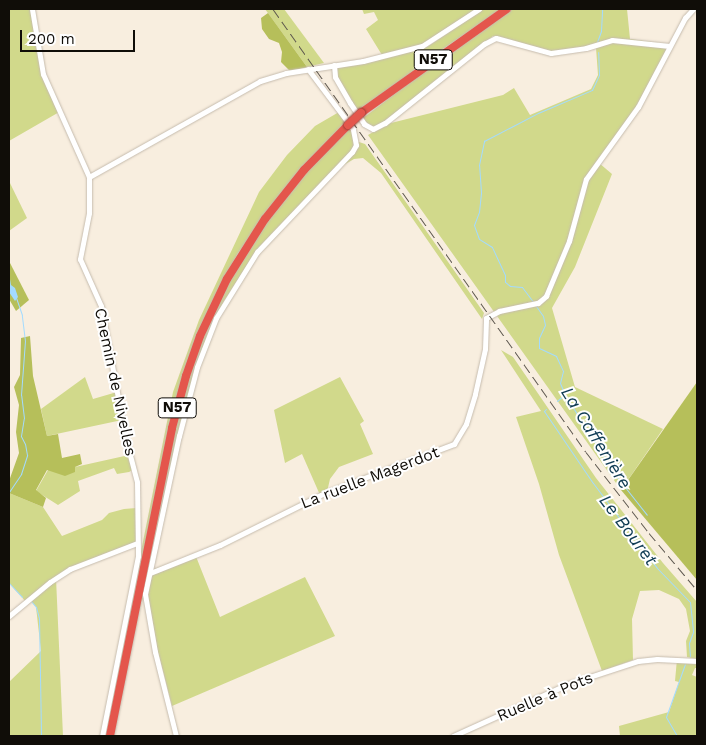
<!DOCTYPE html>
<meta charset="utf-8">
<style>
body{margin:0}
#map{position:relative;width:706px;height:745px;overflow:hidden;background:#f8eedf;font-family:"Work Sans",sans-serif}
div>[style]{position:absolute}
[style*='--x']{left:calc(var(--x)*1px);top:calc(var(--y)*1px);width:calc(var(--w)*1px);rotate:calc(var(--a)*1deg)}
.green>*{inset:0;background:#d1d98b}
.forest>*{inset:0;background:#b6bf5a}
.water>*{inset:0;background:#a3dbff}
.stream>*{height:1px;margin:-0.5px;padding:0 0.5px;transform-origin:0.5px;border-radius:0.5px;background:#a3dbff}
.roads{filter:drop-shadow(0 0 1px #c6bcae) drop-shadow(0 0 1px #c6bcae)}
.minor>*{height:5px;margin:-2.5px;padding:0 2.5px;transform-origin:2.5px;border-radius:2.5px;background:#fff}
.highway>*{height:8px;margin:-4px;padding:0 4px;transform-origin:4px;border-radius:4px;background:#e4564c}
.rail>*{height:1px;margin-top:-0.5px;transform-origin:0;background:repeating-linear-gradient(90deg,#5a544c 0 10px,transparent 0 15px)}
.bridges{filter:drop-shadow(0 0 1px #9a3c34) drop-shadow(0 0 1px #9a3c34)}
.highway-bridge>*{height:8px;margin:-4px;padding:0 4px;transform-origin:4px;border-radius:4px;background:#e4564c}
span{translate:-50% -50%;white-space:nowrap;text-align:center;line-height:1.15;-webkit-text-stroke:4px #fff;paint-order:stroke}
.shield-label span{padding:1px 4px;background:#fff;border:1px solid;border-radius:4px;-webkit-text-stroke-width:0}
.shield-label{font-size:15px;color:#100d08;font-weight:700}
.street-label{font-size:16px;color:#100d08}
.water-label{font-size:18px;color:#0f3b53;font-style:italic}
.frame{position:absolute;inset:0;border:10px solid #100d08;pointer-events:none}
.scale{position:absolute;left:20px;top:30px;width:115px;height:22px;box-sizing:border-box;border:2px solid #100d08;border-top:0;padding-left:6px;font-size:15px;line-height:18px;white-space:nowrap;color:#100d08;-webkit-text-stroke:4px #fff;paint-order:stroke}
</style>
<div id="map">
<div class="green">
<i style="clip-path:polygon(9px 9px,32px 9px,43px 74px,61px 111px,9px 141px)"></i>
<i style="clip-path:polygon(265px 9px,284px 9px,324px 63px,307px 67px)"></i>
<i style="clip-path:polygon(362px 9px,476px 9px,420px 46px,382px 55px,366px 29px,378px 20px,374px 12px,364px 14px)"></i>
<i style="clip-path:polygon(484px 9px,501px 9px,434px 55px,357px 113px,335px 72px,337px 67px,427px 47px)"></i>
<i style="clip-path:polygon(513px 9px,627px 9px,630px 39px,673px 45px,646px 98px,599px 163px,612px 174px,575px 267px,552px 308px,575px 387px,663px 429px,621px 490px,368px 135px,387px 124px,503px 95px,514px 88px,530px 115px,591px 89px,598px 75px,596px 48px,578px 52px,553px 52px,493px 36px,382px 124px,371px 127px,362px 119px,436px 62px)"></i>
<i style="clip-path:polygon(339px 112px,346px 123px,288px 184px,238px 253px,224px 278px,190px 356px,107px 736px,104px 736px,173px 392px,199px 320px,259px 192px,287px 155px,315px 126px)"></i>
<i style="clip-path:polygon(350px 128px,354px 135px,353px 149px,259px 247px,224px 301px,197px 362px,145px 599px,140px 600px,174px 428px,196px 356px,211px 318px,229px 280px,257px 235px,293px 188px,321px 156px)"></i>
<i style="clip-path:polygon(356px 141px,365px 144px,484px 313px,482px 319px,381px 173px,363px 158px,354px 159px,342px 166px,337px 166px,352px 152px)"></i>
<i style="clip-path:polygon(9px 181px,27px 218px,9px 231px)"></i>
<i style="clip-path:polygon(501px 350px,513px 357px,596px 478px,663px 563px,697px 602px,697px 659px,687px 657px,686px 641px,690px 631px,686px 609px,679px 599px,659px 590px,640px 591px,632px 619px,633px 660px,602px 671px,559px 555px,539px 484px,516px 417px,541px 411px)"></i>
<i style="clip-path:polygon(85px 377px,93px 399px,117px 392px,122px 420px,47px 436px,41px 409px)"></i>
<i style="clip-path:polygon(340px 377px,364px 421px,360px 424px,373px 454px,339px 467px,330px 479px,327px 492px,320px 495px,302px 454px,285px 463px,274px 410px)"></i>
<i style="clip-path:polygon(129px 455px,134px 469px,129px 472px,117px 474px,114px 468px,78px 481px,80px 491px,58px 505px,36px 491px,48px 470px,75px 467px)"></i>
<i style="clip-path:polygon(9px 493px,43px 507px,62px 536px,102px 520px,109px 513px,124px 509px,136px 508px,137px 543px,56px 578px,63px 736px,9px 736px,9px 682px,41px 651px,36px 607px,29px 599px,26px 602px,9px 583px)"></i>
<i style="clip-path:polygon(195px 554px,220px 617px,305px 577px,335px 636px,172px 706px,158px 652px,148px 598px,152px 570px)"></i>
<i style="clip-path:polygon(677px 659px,697px 660px,697px 668px,695px 668px,692px 675px,697px 677px,697px 736px,620px 736px,619px 726px,669px 712px,679px 682px,675px 681px)"></i>
</div>
<div class="forest">
<i style="clip-path:polygon(268px 13px,307px 67px,291px 72px,281px 62px,282px 52px,279px 43px,269px 39px,262px 29px,261px 18px)"></i>
<i style="clip-path:polygon(9px 261px,29px 300px,16px 311px,9px 299px)"></i>
<i style="clip-path:polygon(30px 336px,33px 376px,47px 436px,58px 434px,62px 458px,80px 454px,82px 464px,75px 467px,75px 472px,65px 476px,47px 470px,36px 490px,46px 498px,43px 507px,9px 493px,9px 481px,19px 453px,16px 432px,19px 405px,14px 387px,20px 375px,21px 338px)"></i>
<i style="clip-path:polygon(697px 382px,697px 580px,621px 490px)"></i>
</div>
<div class="water">
<i style="clip-path:polygon(9px 273px,11px 285px,15px 288px,18px 297px,15px 301px,9px 292px)"></i>
</div>
<div class="stream">
<i style="--x:597;--y:42;--w:12;--a:-70"></i>
<i style="--x:601;--y:31;--w:22;--a:-87"></i>
<i style="--x:534;--y:303;--w:20;--a:-127"></i>
<i style="--x:522;--y:287;--w:12;--a:-175"></i>
<i style="--x:510;--y:286;--w:6;--a:-141"></i>
<i style="--x:505;--y:282;--w:7;--a:-90"></i>
<i style="--x:505;--y:275;--w:31;--a:-115"></i>
<i style="--x:492;--y:247;--w:15;--a:-148"></i>
<i style="--x:479;--y:239;--w:15;--a:-110"></i>
<i style="--x:474;--y:225;--w:14;--a:-69"></i>
<i style="--x:479;--y:212;--w:20;--a:-84"></i>
<i style="--x:481;--y:192;--w:27;--a:-94"></i>
<i style="--x:479;--y:165;--w:25;--a:-78"></i>
<i style="--x:484;--y:141;--w:61;--a:-27.4"></i>
<i style="--x:538;--y:113;--w:59;--a:-23.1"></i>
<i style="--x:592;--y:90;--w:17;--a:-65"></i>
<i style="--x:599;--y:75;--w:23;--a:-92"></i>
<i style="--x:536;--y:306;--w:12;--a:55"></i>
<i style="--x:543;--y:316;--w:9;--a:77"></i>
<i style="--x:545;--y:325;--w:14;--a:115"></i>
<i style="--x:539;--y:338;--w:10;--a:90"></i>
<i style="--x:539;--y:348;--w:19;--a:25"></i>
<i style="--x:556;--y:356;--w:17;--a:65"></i>
<i style="--x:563;--y:371;--w:12;--a:104"></i>
<i style="--x:560;--y:383;--w:13;--a:67"></i>
<i style="--x:565;--y:395;--w:97;--a:57.6"></i>
<i style="--x:617;--y:477;--w:48;--a:51.7"></i>
<i style="--x:557;--y:401;--w:9;--a:-41"></i>
<i style="--x:546;--y:409;--w:3;--a:135"></i>
<i style="--x:544;--y:411;--w:87;--a:55.8"></i>
<i style="--x:593;--y:483;--w:106;--a:53"></i>
<i style="--x:657;--y:568;--w:47;--a:45.9"></i>
<i style="--x:690;--y:602;--w:30;--a:84"></i>
<i style="--x:693;--y:632;--w:12;--a:110"></i>
<i style="--x:689;--y:643;--w:13;--a:86"></i>
<i style="--x:9;--y:492;--w:22;--a:-56"></i>
<i style="--x:21;--y:474;--w:20;--a:-72"></i>
<i style="--x:27;--y:455;--w:11;--a:-100"></i>
<i style="--x:25;--y:444;--w:9;--a:-117"></i>
<i style="--x:21;--y:436;--w:18;--a:-81"></i>
<i style="--x:24;--y:418;--w:23;--a:-97"></i>
<i style="--x:21;--y:395;--w:54;--a:-85.8"></i>
<i style="--x:25;--y:341;--w:26;--a:-97"></i>
<i style="--x:22;--y:315;--w:18;--a:-109"></i>
<i style="--x:9;--y:583;--w:19;--a:47"></i>
<i style="--x:31;--y:601;--w:8;--a:50"></i>
<i style="--x:36;--y:607;--w:11;--a:75"></i>
<i style="--x:39;--y:618;--w:118;--a:89"></i>
<i style="--x:677;--y:736;--w:22;--a:-120"></i>
<i style="--x:666;--y:717;--w:56;--a:-70.3"></i>
</div>
<div class="roads">
<div class="minor">
<i style="--x:32;--y:9;--w:66;--a:80.4"></i>
<i style="--x:43;--y:74;--w:113;--a:65.9"></i>
<i style="--x:89;--y:177;--w:36;--a:90"></i>
<i style="--x:89;--y:213;--w:47;--a:101.1"></i>
<i style="--x:80;--y:259;--w:51;--a:65.9"></i>
<i style="--x:101;--y:306;--w:132;--a:79.5"></i>
<i style="--x:125;--y:436;--w:48;--a:75.4"></i>
<i style="--x:137;--y:482;--w:74;--a:89.2"></i>
<i style="--x:138;--y:556;--w:184;--a:101.3"></i>
<i style="--x:334;--y:65;--w:12;--a:85"></i>
<i style="--x:335;--y:77;--w:30;--a:60"></i>
<i style="--x:350;--y:103;--w:25;--a:56"></i>
<i style="--x:364;--y:124;--w:10;--a:29"></i>
<i style="--x:373;--y:129;--w:13;--a:-27"></i>
<i style="--x:385;--y:123;--w:127;--a:-38.6"></i>
<i style="--x:484;--y:44;--w:13;--a:-27"></i>
<i style="--x:496;--y:38;--w:57;--a:15.3"></i>
<i style="--x:551;--y:53;--w:35;--a:-8"></i>
<i style="--x:586;--y:48;--w:27;--a:-17"></i>
<i style="--x:612;--y:40;--w:58;--a:5.9"></i>
<i style="--x:89;--y:177;--w:196;--a:-29.3"></i>
<i style="--x:260;--y:81;--w:27;--a:-17"></i>
<i style="--x:286;--y:73;--w:78;--a:-8.9"></i>
<i style="--x:363;--y:61;--w:61;--a:-14.3"></i>
<i style="--x:422;--y:46;--w:68;--a:-33"></i>
<i style="--x:150;--y:573;--w:75;--a:-21.8"></i>
<i style="--x:220;--y:545;--w:119;--a:-26.4"></i>
<i style="--x:327;--y:492;--w:136;--a:-20.7"></i>
<i style="--x:454;--y:444;--w:23;--a:-59"></i>
<i style="--x:466;--y:424;--w:31;--a:-73"></i>
<i style="--x:475;--y:394;--w:46;--a:-77.5"></i>
<i style="--x:485;--y:349;--w:31;--a:-88"></i>
<i style="--x:486;--y:318;--w:15;--a:-28"></i>
<i style="--x:499;--y:311;--w:40;--a:-12"></i>
<i style="--x:538;--y:303;--w:11;--a:-41"></i>
<i style="--x:546;--y:296;--w:60;--a:-67.3"></i>
<i style="--x:569;--y:241;--w:64;--a:-74.7"></i>
<i style="--x:586;--y:179;--w:89;--a:-54.2"></i>
<i style="--x:638;--y:107;--w:101;--a:-62.2"></i>
<i style="--x:685;--y:18;--w:12;--a:-48"></i>
<i style="--x:9;--y:616;--w:53;--a:-39.7"></i>
<i style="--x:50;--y:582;--w:24;--a:-33"></i>
<i style="--x:70;--y:569;--w:72;--a:-21.2"></i>
<i style="--x:176;--y:736;--w:87;--a:-104"></i>
<i style="--x:155;--y:652;--w:59;--a:-99.8"></i>
<i style="--x:145;--y:594;--w:162;--a:-77.9"></i>
<i style="--x:179;--y:436;--w:71;--a:-75.4"></i>
<i style="--x:197;--y:367;--w:53;--a:-68.8"></i>
<i style="--x:216;--y:318;--w:78;--a:-58.2"></i>
<i style="--x:257;--y:252;--w:138;--a:-46.5"></i>
<i style="--x:352;--y:152;--w:8;--a:-60"></i>
<i style="--x:356;--y:145;--w:16;--a:-101"></i>
<i style="--x:353;--y:129;--w:75;--a:-126.9"></i>
<i style="--x:453;--y:736;--w:126;--a:-24.3"></i>
<i style="--x:568;--y:684;--w:74;--a:-18.2"></i>
<i style="--x:638;--y:661;--w:19;--a:-6"></i>
<i style="--x:657;--y:659;--w:40;--a:2.9"></i>
</div>
<div class="highway">
<i style="--x:361;--y:113;--w:179;--a:-35.5"></i>
<i style="--x:110;--y:736;--w:314;--a:-78.6"></i>
<i style="--x:172;--y:428;--w:54;--a:-74.9"></i>
<i style="--x:186;--y:376;--w:42;--a:-70.7"></i>
<i style="--x:200;--y:336;--w:63;--a:-64.7"></i>
<i style="--x:227;--y:279;--w:71;--a:-57.7"></i>
<i style="--x:265;--y:219;--w:63;--a:-51.5"></i>
<i style="--x:304;--y:170;--w:63;--a:-45.6"></i>
</div>
</div>
<div class="rail">
<i style="--x:273;--y:9;--w:542;--a:54.76"></i>
<i style="--x:586;--y:452;--w:103;--a:52.1"></i>
<i style="--x:649;--y:533;--w:75;--a:49.9"></i>
</div>
<div class="bridges">
<div class="highway-bridge">
<i style="--x:348;--y:125;--w:18;--a:-43"></i>
</div>
</div>
<div class="shield-label">
<span style="left:433px;top:60px">N57</span>
<span style="left:177px;top:408px">N57</span>
</div>
<div class="street-label">
<span style="left:115px;top:382px;rotate:78deg">Chemin de Nivelles</span>
<span style="left:370px;top:478px;rotate:-21deg">La ruelle Magerdot</span>
<span style="left:545px;top:697px;rotate:-23deg">Ruelle à Pots</span>
</div>
<div class="water-label">
<span style="left:596px;top:438px;rotate:58deg">La Caffenière</span>
<span style="left:628px;top:530px;rotate:53deg">Le Bouret</span>
</div>
<div class="frame"></div>
<div class="scale">200 m</div>
</div>
